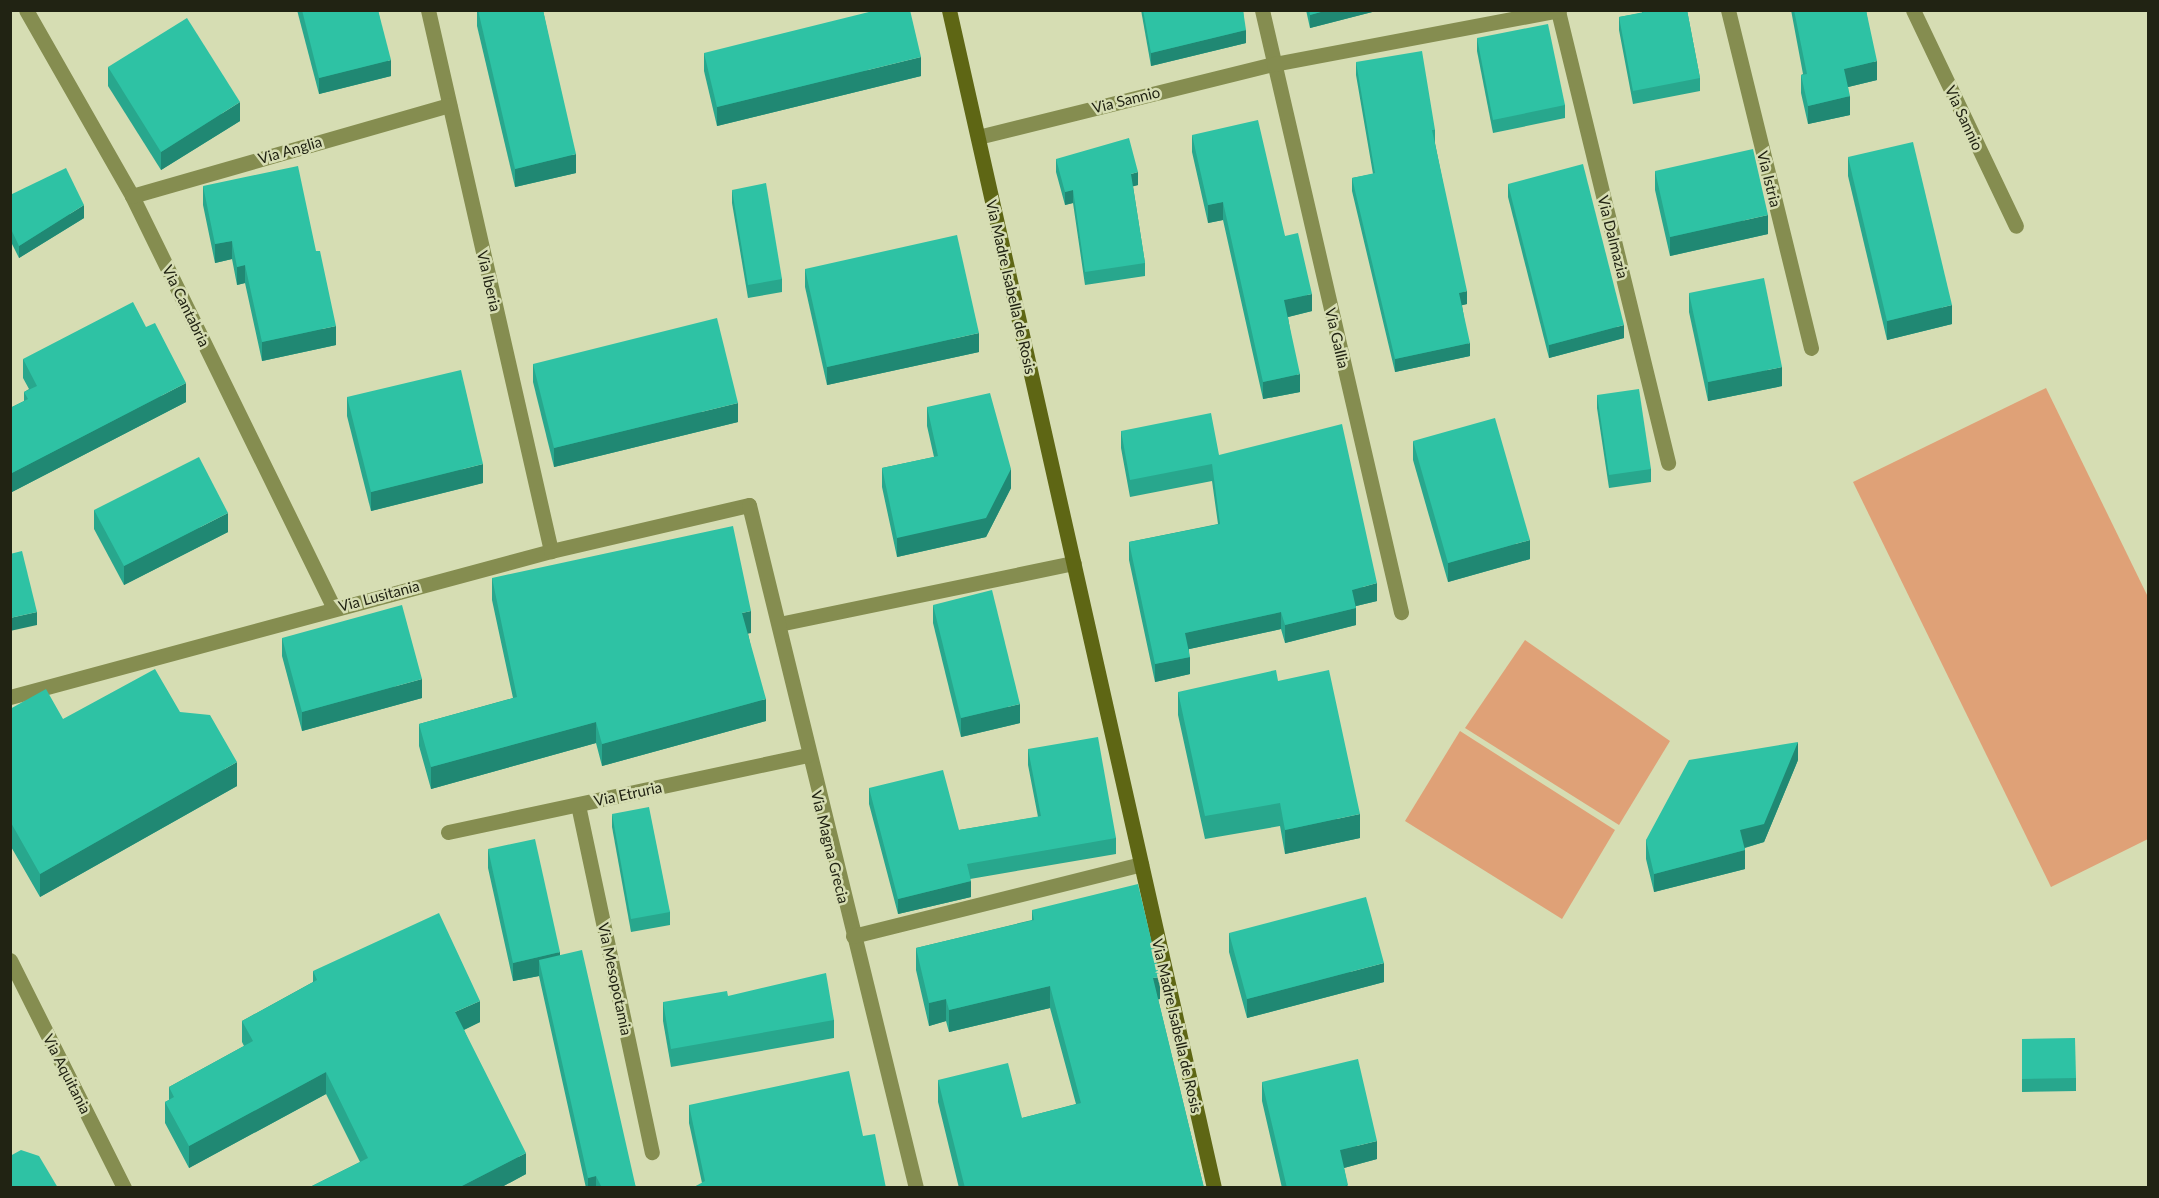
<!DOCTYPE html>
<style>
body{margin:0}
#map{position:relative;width:2159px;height:1198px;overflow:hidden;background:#d6ddb3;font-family:Lato,sans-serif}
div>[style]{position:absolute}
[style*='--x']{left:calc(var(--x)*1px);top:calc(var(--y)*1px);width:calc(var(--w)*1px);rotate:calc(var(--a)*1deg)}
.green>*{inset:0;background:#dfa177}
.street>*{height:15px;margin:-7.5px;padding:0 7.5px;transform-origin:7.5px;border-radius:7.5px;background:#858d50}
.secondary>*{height:15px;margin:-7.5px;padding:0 7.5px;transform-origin:7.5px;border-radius:7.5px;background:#5e6614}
.wall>*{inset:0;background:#28a78d}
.shaded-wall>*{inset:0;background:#208873}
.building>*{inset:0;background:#2ec2a4}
span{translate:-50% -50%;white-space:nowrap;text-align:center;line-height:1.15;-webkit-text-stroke:5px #d6ddb3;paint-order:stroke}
.street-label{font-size:15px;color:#212313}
.frame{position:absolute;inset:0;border:12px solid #212313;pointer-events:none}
</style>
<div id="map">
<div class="green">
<i style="clip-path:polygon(2046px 388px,2148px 597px,2148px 839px,2051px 887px,1853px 482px)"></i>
<i style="clip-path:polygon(1525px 640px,1670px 741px,1619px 825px,1465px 728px)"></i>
<i style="clip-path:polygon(1460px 731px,1615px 830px,1562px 919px,1405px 821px)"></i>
</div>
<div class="street">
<i style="--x:26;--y:10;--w:214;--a:60.3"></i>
<i style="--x:132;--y:196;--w:459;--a:63.9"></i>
<i style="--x:428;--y:10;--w:555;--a:77.19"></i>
<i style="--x:1262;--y:10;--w:618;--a:77"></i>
<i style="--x:1728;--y:10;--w:348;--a:76.2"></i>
<i style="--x:1913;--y:10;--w:239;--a:64.5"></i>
<i style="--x:1558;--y:11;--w:465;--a:76.3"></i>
<i style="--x:978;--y:137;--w:305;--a:-13.9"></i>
<i style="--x:1274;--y:64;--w:290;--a:-10.7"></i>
<i style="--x:132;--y:196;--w:330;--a:-16"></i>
<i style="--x:779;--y:624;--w:301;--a:-11.7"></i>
<i style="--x:10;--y:697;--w:560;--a:-15.1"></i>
<i style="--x:551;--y:551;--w:203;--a:-13.1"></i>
<i style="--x:749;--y:505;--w:703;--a:76.26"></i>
<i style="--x:578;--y:805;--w:355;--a:78"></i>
<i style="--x:448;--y:832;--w:367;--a:-12.1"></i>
<i style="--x:853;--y:936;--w:297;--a:-14"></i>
<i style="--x:10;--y:960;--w:255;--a:63.4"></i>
</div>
<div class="secondary">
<i style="--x:949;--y:10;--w:1207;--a:77.32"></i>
</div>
<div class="wall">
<i style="clip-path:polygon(297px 10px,378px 10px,391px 76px,319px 94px)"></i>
<i style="clip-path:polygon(477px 10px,543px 10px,576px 173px,515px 187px,477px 26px)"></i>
<i style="clip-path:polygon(1141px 10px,1243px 10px,1246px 43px,1151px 66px)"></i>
<i style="clip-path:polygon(1306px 10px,1380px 10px,1310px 28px)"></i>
<i style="clip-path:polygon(1642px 10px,1687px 10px,1700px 78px,1700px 91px,1633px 104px,1619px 30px,1619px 17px,1642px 13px)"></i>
<i style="clip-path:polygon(1791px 10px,1866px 10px,1877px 80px,1848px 87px,1850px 115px,1808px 124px,1801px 93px,1801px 75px,1803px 74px)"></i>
<i style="clip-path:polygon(1477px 38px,1565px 105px,1565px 118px,1493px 133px,1477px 51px)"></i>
<i style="clip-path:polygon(704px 53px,921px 76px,717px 126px,704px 71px)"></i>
<i style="clip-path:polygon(1356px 62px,1435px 130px,1435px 143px,1467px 304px,1462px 305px,1470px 356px,1395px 372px,1352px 191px,1352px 178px,1373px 174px,1356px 75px)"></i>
<i style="clip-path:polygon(108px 67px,240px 121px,161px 170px,108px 86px)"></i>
<i style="clip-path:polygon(1192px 135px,1285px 236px,1312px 311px,1288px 317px,1300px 392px,1263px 399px,1223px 220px,1208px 223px,1192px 152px)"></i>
<i style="clip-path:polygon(1848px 157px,1952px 324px,1887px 340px,1848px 176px)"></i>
<i style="clip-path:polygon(1056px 159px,1138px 185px,1133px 186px,1145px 263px,1145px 276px,1085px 285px,1073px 203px,1065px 205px,1056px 172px)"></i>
<i style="clip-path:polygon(1655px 171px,1768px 234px,1670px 256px,1655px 190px)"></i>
<i style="clip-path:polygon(1508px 184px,1624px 338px,1549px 358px,1508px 197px)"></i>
<i style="clip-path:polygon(203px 186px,336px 345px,262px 361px,245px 283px,237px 285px,232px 259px,215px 263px,203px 205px)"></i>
<i style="clip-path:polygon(732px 190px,782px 279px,782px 292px,748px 298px,732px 203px)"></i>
<i style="clip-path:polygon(10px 195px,84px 218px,19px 258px,10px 240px)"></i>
<i style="clip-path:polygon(805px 269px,979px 352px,827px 385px,805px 287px)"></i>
<i style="clip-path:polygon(1689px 293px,1782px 386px,1708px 401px,1689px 312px)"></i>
<i style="clip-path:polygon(23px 359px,186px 402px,10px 493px,10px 408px,24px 401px,24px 392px,29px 389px,23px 378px)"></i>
<i style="clip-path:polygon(533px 364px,738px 422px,554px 467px,533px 382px)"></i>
<i style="clip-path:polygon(1597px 395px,1651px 469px,1651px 482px,1609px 488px,1597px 408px)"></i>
<i style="clip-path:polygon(347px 397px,483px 483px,371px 511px,347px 416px)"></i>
<i style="clip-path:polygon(927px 407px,1011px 488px,986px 537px,897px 557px,882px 487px,882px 468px,934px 457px,927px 426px)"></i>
<i style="clip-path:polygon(1121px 431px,1219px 455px,1377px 601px,1356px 606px,1356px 625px,1285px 643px,1281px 629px,1189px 649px,1190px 674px,1155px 682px,1129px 560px,1129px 542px,1218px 524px,1212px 481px,1130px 497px,1121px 448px)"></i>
<i style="clip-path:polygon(1413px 441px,1530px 559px,1448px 582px,1413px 460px)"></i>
<i style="clip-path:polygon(94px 510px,228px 532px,124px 585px,94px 529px)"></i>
<i style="clip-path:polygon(492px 578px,751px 633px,748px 633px,766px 721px,602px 766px,596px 743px,431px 789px,419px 746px,419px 724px,513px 698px,492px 600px)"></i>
<i style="clip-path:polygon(933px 605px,1020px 723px,961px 737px,933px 623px)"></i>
<i style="clip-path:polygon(282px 638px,422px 698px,302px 731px,282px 656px)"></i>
<i style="clip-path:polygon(1178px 692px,1360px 838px,1285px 854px,1280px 826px,1205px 839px,1178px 715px)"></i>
<i style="clip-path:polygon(10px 709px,63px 719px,180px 712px,237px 786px,40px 897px,10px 845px)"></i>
<i style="clip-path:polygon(1028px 749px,1116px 838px,1116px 854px,970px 879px,971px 897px,898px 914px,869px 804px,869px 788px,959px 830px,1038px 817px,1028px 765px)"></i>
<i style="clip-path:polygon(1798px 760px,1764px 842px,1745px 848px,1745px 869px,1654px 892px,1646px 859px,1646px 840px)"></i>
<i style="clip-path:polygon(612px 814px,670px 912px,670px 925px,631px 932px,612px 827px)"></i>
<i style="clip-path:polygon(488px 849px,560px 955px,636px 1188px,586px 1188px,539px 976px,513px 981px,488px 868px)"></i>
<i style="clip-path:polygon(1032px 910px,1160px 999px,1158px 999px,1204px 1188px,959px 1188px,938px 1102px,938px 1080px,1022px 1118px,1076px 1104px,1050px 1008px,949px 1032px,946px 1021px,929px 1026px,916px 970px,916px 948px,1032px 920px)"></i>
<i style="clip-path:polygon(1229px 933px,1384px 982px,1247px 1018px,1229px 952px)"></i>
<i style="clip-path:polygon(313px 971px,480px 1022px,464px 1030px,526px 1174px,500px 1188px,308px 1188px,360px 1162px,326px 1094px,189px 1168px,165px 1123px,165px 1102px,169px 1100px,169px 1087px,244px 1046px,242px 1042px,242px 1021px,313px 982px)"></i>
<i style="clip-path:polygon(663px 1002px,834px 1020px,834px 1038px,671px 1067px,663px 1021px)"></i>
<i style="clip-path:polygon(2022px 1039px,2076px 1078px,2076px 1091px,2022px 1092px)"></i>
<i style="clip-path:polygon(1262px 1082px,1377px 1159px,1344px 1168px,1348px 1188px,1282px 1188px,1262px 1101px)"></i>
<i style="clip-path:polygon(689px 1105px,863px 1136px,702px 1183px,689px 1123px)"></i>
</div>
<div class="shaded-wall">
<i style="clip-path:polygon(1328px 10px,1380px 10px,1310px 28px,1310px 15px)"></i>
<i style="clip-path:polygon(1246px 30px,1246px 43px,1151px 66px,1151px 53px)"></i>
<i style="clip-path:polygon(921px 57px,921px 76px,717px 126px,717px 107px)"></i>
<i style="clip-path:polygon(391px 60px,391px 76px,319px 94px,319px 78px)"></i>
<i style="clip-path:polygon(1877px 61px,1877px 80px,1844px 88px,1844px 69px)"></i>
<i style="clip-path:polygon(1850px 96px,1850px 115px,1808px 124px,1808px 106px)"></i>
<i style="clip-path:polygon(240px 102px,240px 121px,161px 170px,161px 152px)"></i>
<i style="clip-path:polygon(576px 154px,576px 173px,515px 187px,515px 169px)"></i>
<i style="clip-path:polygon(1138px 172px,1138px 185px,1131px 187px,1131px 174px)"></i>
<i style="clip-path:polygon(1073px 190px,1073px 203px,1065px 205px,1065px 192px)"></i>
<i style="clip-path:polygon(1223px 202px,1223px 220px,1208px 223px,1208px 205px)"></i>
<i style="clip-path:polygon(84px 205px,84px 218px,19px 258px,19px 246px)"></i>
<i style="clip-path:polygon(1768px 215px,1768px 234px,1670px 256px,1670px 237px)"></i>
<i style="clip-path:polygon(232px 241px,232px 259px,215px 263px,215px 244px)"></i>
<i style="clip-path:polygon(245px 265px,245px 283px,237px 285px,237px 267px)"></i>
<i style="clip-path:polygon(1467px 291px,1467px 304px,1459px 306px,1459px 293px)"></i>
<i style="clip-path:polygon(1312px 294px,1312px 311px,1284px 318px,1284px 300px)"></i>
<i style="clip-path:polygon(1952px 305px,1952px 324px,1887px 340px,1887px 321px)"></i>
<i style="clip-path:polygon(1624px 325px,1624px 338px,1549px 358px,1549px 345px)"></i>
<i style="clip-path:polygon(336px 326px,336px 345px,262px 361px,262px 342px)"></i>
<i style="clip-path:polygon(979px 333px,979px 352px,827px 385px,827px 367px)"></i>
<i style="clip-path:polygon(1470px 343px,1470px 356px,1395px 372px,1395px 359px)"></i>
<i style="clip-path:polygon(1782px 367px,1782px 386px,1708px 401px,1708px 382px)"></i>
<i style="clip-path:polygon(1300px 374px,1300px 392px,1263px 399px,1263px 382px)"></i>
<i style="clip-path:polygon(186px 383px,186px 402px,10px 493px,10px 474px)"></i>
<i style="clip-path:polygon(738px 403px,738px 422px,554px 467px,554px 448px)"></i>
<i style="clip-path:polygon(483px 464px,483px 483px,371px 511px,371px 492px)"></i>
<i style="clip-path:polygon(1011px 469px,1011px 488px,986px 537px,897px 557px,897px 538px)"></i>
<i style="clip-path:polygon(228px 513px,228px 532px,124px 585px,124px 566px)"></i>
<i style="clip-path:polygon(1530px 540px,1530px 559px,1448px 582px,1448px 563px)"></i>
<i style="clip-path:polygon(1377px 583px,1377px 601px,1352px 607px,1352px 590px)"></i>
<i style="clip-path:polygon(1356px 608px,1356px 625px,1285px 643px,1285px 625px)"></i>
<i style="clip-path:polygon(751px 611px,751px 633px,742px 635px,742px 613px)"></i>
<i style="clip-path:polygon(37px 612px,37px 625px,10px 631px,10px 618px)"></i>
<i style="clip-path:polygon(1281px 612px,1281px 629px,1185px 650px,1185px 633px)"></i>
<i style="clip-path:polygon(1190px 657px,1190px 674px,1155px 682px,1155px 664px)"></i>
<i style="clip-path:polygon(422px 679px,422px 698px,302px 731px,302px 712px)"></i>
<i style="clip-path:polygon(766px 699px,766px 721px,602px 766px,602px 744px)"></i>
<i style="clip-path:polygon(1020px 704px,1020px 723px,961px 737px,961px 718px)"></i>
<i style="clip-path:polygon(596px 722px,596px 743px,431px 789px,431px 767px)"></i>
<i style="clip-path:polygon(1798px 742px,1798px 760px,1764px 842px,1740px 849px,1740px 830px)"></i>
<i style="clip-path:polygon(237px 762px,237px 786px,40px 897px,40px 874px)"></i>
<i style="clip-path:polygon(1360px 814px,1360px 838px,1285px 854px,1285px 830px)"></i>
<i style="clip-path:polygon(1745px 850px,1745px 869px,1654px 892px,1654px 874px)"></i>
<i style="clip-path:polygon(971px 881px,971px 897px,898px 914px,898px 899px)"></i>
<i style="clip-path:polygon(560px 952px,560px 971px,539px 960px,539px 976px,513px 981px,513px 963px)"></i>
<i style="clip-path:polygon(1384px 963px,1384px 982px,1247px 1018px,1247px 999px)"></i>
<i style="clip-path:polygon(1160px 977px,1160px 999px,1153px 1001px,1153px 978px)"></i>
<i style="clip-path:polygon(1050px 986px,1050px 1008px,949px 1032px,949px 1010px)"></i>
<i style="clip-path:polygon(946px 999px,946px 1021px,929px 1026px,929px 1003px)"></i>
<i style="clip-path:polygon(480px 1001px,480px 1022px,455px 1034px,455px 1012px)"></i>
<i style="clip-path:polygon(326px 1072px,326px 1094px,189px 1168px,189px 1146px)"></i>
<i style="clip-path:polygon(1377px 1141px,1377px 1159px,1340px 1169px,1340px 1150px)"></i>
<i style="clip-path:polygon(526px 1153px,526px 1174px,500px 1188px,458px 1188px)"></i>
<i style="clip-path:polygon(596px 1176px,596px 1188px,588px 1188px,588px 1178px)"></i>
</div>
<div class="building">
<i style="clip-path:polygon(302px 10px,378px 10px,391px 60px,319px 78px)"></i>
<i style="clip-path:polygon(478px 10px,543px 10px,576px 154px,515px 169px)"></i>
<i style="clip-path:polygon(877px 10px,910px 10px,921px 57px,717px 107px,704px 53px)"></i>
<i style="clip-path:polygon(1143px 10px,1243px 10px,1246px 30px,1151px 53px)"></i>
<i style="clip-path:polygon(1309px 10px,1328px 10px,1310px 15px)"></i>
<i style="clip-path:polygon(1644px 10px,1687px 10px,1700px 78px,1633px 91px,1619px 17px,1644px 12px)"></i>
<i style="clip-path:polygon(1794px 10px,1866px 10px,1877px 61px,1844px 69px,1850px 96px,1808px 106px,1801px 75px,1807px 74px)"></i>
<i style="clip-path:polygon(187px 18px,240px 102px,161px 152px,108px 67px)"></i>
<i style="clip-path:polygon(1548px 24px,1565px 105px,1493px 120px,1477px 38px)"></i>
<i style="clip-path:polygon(1422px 51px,1435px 130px,1432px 130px,1467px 291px,1459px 293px,1470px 343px,1395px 359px,1352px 178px,1375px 173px,1356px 62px)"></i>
<i style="clip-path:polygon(1258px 120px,1285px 236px,1298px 233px,1312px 294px,1284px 300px,1300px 374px,1263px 382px,1223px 202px,1208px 205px,1192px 135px)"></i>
<i style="clip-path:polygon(1129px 138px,1138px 172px,1131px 174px,1145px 263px,1085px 272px,1073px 190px,1065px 192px,1056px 159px)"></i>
<i style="clip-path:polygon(1913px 142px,1952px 305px,1887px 321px,1848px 157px)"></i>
<i style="clip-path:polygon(1753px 149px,1768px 215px,1670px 237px,1655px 171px)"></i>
<i style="clip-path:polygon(1583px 164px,1624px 325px,1549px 345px,1508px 184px)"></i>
<i style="clip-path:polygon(298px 166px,316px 251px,320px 251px,336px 326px,262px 342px,245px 265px,237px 267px,232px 241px,215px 244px,203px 186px)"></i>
<i style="clip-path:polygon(66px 168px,84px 205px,19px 246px,10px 227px,10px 195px)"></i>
<i style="clip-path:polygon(766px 183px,782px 279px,748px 285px,732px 190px)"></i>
<i style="clip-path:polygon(957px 235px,979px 333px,827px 367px,805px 269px)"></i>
<i style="clip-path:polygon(1764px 278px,1782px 367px,1708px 382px,1689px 293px)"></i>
<i style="clip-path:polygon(133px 302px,146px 327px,155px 323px,186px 383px,10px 474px,10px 408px,28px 399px,24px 392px,37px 386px,23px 359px)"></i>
<i style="clip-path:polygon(717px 318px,738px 403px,554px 448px,533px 364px)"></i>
<i style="clip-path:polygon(461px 370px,483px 464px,371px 492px,347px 397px)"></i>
<i style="clip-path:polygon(1639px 389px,1651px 469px,1609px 475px,1597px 395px)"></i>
<i style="clip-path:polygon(990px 393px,1011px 469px,986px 518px,897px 538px,882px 468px,938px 456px,927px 407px)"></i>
<i style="clip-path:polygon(1211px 413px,1219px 455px,1342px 424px,1377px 583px,1352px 590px,1356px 608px,1285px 625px,1281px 612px,1185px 633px,1190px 657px,1155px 664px,1129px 542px,1220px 524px,1212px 464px,1130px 480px,1121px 431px)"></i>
<i style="clip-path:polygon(1495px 418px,1530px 540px,1448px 563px,1413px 441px)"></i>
<i style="clip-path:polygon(199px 457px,228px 513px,124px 566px,94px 510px)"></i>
<i style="clip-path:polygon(733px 526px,751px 611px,742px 613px,766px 699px,602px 744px,596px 722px,431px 767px,419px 724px,517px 697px,492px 578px)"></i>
<i style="clip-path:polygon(22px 551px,37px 612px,10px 618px,10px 554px)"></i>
<i style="clip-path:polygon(992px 590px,1020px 704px,961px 718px,933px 605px)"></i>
<i style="clip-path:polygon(402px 605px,422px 679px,302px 712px,282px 638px)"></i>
<i style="clip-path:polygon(155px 669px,180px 712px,210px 715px,237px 762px,40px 874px,10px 821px,10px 709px,46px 689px,63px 719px)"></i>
<i style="clip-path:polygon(1276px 670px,1278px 681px,1329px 670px,1360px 814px,1285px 830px,1280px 803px,1205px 816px,1178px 692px)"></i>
<i style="clip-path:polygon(1098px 737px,1116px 838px,967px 864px,971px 881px,898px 899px,869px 788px,943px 770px,959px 830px,1041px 816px,1028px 749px)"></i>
<i style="clip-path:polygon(1798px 742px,1764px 824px,1740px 830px,1745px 850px,1654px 874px,1646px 840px,1689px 760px)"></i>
<i style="clip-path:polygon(649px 807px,670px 912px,631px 919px,612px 814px)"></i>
<i style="clip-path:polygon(535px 839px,560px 952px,513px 963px,488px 849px)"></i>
<i style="clip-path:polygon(1138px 884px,1160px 977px,1153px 978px,1204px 1188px,965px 1188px,938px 1080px,1008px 1063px,1022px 1118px,1081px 1103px,1050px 986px,949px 1010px,946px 999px,929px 1003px,916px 948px,1034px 920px,1032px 910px)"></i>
<i style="clip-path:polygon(1366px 897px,1384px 963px,1247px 999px,1229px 933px)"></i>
<i style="clip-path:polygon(439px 913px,480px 1001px,455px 1012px,526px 1153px,458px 1188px,308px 1188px,368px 1158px,326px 1072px,189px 1146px,165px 1102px,174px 1097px,169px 1087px,253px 1041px,242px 1021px,317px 980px,313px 971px)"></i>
<i style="clip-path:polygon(582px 950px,636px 1188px,602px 1188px,596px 1176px,588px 1178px,539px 960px)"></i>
<i style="clip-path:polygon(826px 973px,834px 1020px,671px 1049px,663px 1002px,727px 991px,728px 996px)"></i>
<i style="clip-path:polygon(2075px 1038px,2076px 1078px,2022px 1079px,2022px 1039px)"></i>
<i style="clip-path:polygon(1358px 1059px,1377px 1141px,1340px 1150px,1348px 1185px,1338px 1188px,1287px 1188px,1262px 1082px)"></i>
<i style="clip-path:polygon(849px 1071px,863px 1136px,875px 1134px,886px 1188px,692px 1188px,705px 1181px,689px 1105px)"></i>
<i style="clip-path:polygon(21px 1150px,39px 1156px,58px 1188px,10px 1188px,10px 1156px)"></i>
</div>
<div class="street-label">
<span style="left:1126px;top:100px;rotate:-14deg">Via Sannio</span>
<span style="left:1964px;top:118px;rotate:65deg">Via Sannio</span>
<span style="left:290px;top:150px;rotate:-16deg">Via Anglia</span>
<span style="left:1769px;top:179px;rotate:76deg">Via Istria</span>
<span style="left:1613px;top:237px;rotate:76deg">Via Dalmazia</span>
<span style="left:489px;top:281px;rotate:77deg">Via Iberia</span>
<span style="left:1011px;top:287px;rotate:77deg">Via Madre Isabella de Rosis</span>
<span style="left:186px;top:306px;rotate:64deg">Via Cantabria</span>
<span style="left:1337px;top:338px;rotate:77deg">Via Gallia</span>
<span style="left:379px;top:596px;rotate:-15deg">Via Lusitania</span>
<span style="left:628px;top:794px;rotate:-12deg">Via Etruria</span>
<span style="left:830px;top:847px;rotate:76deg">Via Magna Grecia</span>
<span style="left:615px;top:979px;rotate:78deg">Via Mesopotamia</span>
<span style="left:1177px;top:1026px;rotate:77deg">Via Madre Isabella de Rosis</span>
<span style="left:67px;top:1074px;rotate:63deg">Via Aquitania</span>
</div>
<div class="frame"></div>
</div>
